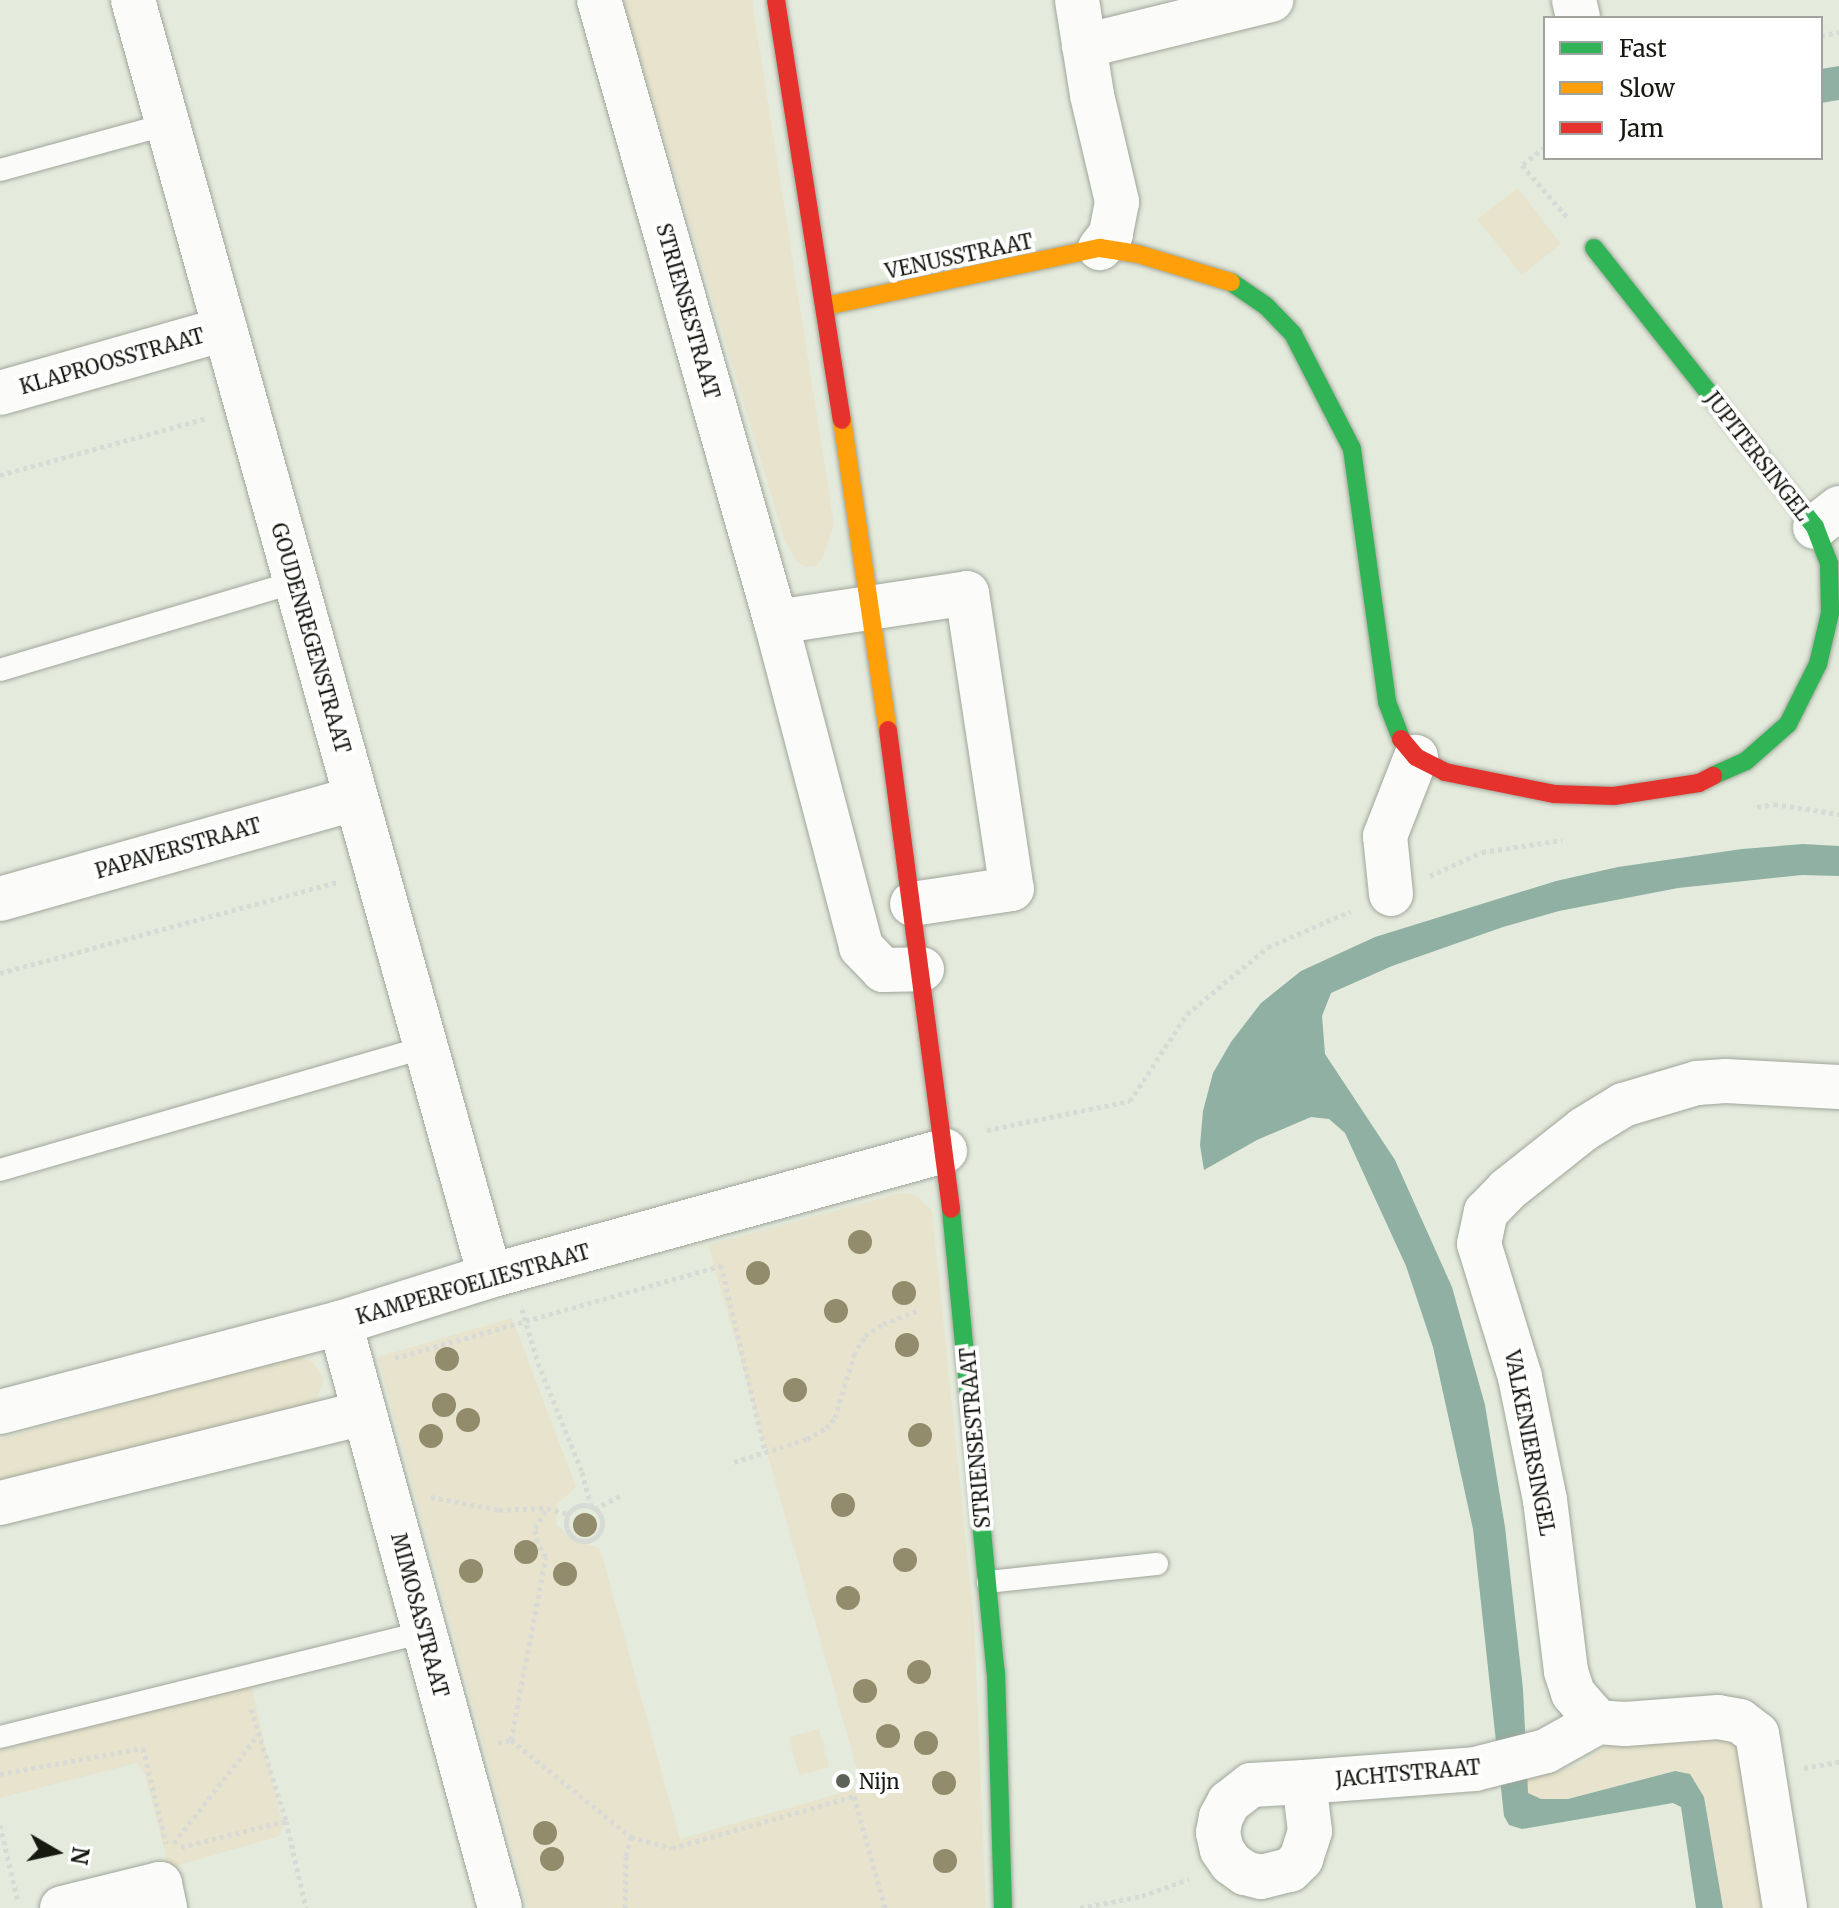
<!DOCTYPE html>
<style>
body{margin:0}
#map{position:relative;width:1839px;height:1908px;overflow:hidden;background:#e4ebdd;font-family:Merriweather,serif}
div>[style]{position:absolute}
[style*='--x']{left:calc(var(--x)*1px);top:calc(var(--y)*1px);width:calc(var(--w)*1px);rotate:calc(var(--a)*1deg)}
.green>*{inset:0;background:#e7e3cc}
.water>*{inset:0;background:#8fb0a2}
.path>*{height:5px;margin-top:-2.5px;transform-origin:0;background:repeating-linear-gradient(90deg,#d8dad5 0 4px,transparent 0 8px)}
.path>.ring{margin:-2.5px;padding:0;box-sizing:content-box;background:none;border:5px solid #d8dad5;border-radius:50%}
.roads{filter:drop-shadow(0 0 2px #a0a69a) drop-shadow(0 0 2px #a0a69a)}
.lane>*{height:22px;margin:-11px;padding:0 11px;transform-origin:11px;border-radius:11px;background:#fbfcfa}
.street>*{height:44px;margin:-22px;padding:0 22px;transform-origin:22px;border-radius:22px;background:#fbfcfa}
.fast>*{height:18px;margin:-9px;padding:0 9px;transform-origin:9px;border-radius:9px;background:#30b455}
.slow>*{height:18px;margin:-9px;padding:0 9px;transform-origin:9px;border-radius:9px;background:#ff9f0a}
.jam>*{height:18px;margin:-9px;padding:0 9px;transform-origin:9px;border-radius:9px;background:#e5322d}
.trees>*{width:24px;height:24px;margin:-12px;border-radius:50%;background:#928b6c}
.dots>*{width:22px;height:22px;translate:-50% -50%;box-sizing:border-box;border:4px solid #fff;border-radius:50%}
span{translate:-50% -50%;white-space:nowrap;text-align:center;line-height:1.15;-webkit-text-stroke:8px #fff;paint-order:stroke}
.street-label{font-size:20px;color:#151910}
.poi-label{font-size:20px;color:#151910}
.left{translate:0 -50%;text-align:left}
.legend{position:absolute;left:1543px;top:16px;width:280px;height:144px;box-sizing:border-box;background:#fff;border:2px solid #a1a39f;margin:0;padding:10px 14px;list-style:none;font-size:24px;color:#151910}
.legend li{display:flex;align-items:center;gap:16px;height:40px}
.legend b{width:40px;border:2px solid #a1a39f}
.north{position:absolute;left:16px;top:1812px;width:80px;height:80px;-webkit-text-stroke:6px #fff;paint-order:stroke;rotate:99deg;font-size:22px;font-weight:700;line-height:32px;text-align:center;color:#151910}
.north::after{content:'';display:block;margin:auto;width:28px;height:36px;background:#151910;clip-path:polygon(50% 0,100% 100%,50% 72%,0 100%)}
</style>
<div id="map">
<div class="green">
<i style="clip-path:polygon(623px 0,752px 0,834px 525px,823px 558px,816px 566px,806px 567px,797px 562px,785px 541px)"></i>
<i style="clip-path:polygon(1518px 188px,1561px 244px,1522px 275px,1477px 219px)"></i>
<i style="clip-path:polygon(901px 1193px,915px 1195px,932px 1211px,974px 1620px,986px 1908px,528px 1908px,378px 1357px,512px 1318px,576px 1487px,558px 1503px,556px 1524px,574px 1541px,600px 1548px,680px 1839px,862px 1787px,708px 1245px)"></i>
<i style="clip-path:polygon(295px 1355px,313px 1362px,324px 1379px,316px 1400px,306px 1411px,0 1486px,0 1439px)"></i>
<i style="clip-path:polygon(251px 1685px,283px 1826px,280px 1836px,169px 1868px,145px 1775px,137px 1763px,0 1798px,0 1751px)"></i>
<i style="clip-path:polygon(819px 1729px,829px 1767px,799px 1775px,789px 1737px)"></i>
<i style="clip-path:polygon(1719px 1735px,1742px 1747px,1768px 1908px,1723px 1908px,1704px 1797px,1674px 1771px,1568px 1799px,1541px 1799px,1528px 1794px,1526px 1779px,1579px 1765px,1611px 1744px)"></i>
</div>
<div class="water">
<i style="clip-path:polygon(1839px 66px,1839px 100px,1821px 103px,1821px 69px)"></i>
<i style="clip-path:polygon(1803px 844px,1839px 846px,1839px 876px,1802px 875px,1678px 888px,1559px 911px,1503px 927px,1392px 966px,1331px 993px,1322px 1016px,1325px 1054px,1395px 1160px,1452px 1287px,1485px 1405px,1505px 1527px,1523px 1689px,1528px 1793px,1541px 1799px,1568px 1799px,1675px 1771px,1690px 1774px,1704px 1797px,1723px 1908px,1696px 1908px,1681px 1807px,1673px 1803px,1522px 1829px,1509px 1825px,1504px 1816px,1473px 1529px,1433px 1347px,1406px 1266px,1345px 1133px,1329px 1119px,1311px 1117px,1257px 1140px,1204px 1170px,1200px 1145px,1203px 1111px,1213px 1073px,1231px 1042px,1261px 1003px,1301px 971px,1375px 937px,1556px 881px,1618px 867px,1742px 849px)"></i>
</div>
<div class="path">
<i style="--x:1821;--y:36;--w:18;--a:-13"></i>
<i style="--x:1545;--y:147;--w:29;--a:142"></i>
<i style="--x:1522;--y:165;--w:69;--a:49.1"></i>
<i style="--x:0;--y:475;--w:215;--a:-15.4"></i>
<i style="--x:1757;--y:807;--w:17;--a:-10"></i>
<i style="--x:1774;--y:804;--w:66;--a:8.7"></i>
<i style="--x:1430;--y:876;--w:57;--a:-24.8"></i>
<i style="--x:1482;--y:852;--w:81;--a:-8.5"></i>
<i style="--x:0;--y:973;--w:349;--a:-15.1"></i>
<i style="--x:987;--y:1130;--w:146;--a:-11.5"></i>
<i style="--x:1130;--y:1101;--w:104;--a:-56.8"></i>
<i style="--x:1187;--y:1014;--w:105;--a:-39.6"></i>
<i style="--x:1268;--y:947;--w:90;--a:-23.4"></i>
<i style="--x:721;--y:1265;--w:191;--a:76.7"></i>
<i style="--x:522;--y:1309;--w:56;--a:73.5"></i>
<i style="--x:538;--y:1363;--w:118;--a:68"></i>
<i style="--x:582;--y:1472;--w:34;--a:75"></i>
<i style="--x:395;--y:1358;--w:339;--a:-15.8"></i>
<i style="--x:734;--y:1462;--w:77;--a:-17.5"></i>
<i style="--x:807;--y:1439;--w:22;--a:-30"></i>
<i style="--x:826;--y:1428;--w:13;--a:-48"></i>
<i style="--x:835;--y:1418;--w:66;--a:-73.2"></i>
<i style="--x:854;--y:1355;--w:22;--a:-60"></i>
<i style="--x:865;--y:1336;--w:22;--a:-34"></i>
<i style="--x:883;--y:1324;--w:36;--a:-21"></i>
<i style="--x:431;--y:1497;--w:69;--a:10.8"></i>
<i style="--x:499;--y:1510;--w:48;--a:-2.4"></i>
<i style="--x:547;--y:1508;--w:22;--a:16"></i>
<i class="ring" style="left:566px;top:1505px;width:31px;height:31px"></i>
<i style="--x:595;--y:1509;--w:32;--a:-28"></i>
<i style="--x:251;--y:1709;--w:117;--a:72.6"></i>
<i style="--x:286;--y:1821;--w:89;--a:77.1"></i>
<i style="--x:511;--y:1740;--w:154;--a:38.9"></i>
<i style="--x:631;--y:1837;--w:42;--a:15"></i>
<i style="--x:672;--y:1848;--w:189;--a:-15.9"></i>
<i style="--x:854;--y:1796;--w:116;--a:74.5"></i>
<i style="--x:498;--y:1743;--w:13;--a:-13"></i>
<i style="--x:511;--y:1740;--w:186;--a:-79.2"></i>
<i style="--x:546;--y:1557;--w:17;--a:-121"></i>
<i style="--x:537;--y:1542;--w:14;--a:-98"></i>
<i style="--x:535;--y:1528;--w:23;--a:-59"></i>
<i style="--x:1804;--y:1768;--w:36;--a:-10"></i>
<i style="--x:0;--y:1774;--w:145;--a:-10.3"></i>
<i style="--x:143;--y:1748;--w:98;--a:76.4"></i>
<i style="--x:0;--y:1825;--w:79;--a:76.8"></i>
<i style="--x:174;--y:1843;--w:137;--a:-52.1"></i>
<i style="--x:181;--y:1847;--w:108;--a:-13.9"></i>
<i style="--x:625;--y:1908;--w:52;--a:-88.9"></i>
<i style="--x:626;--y:1856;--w:20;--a:-75"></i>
<i style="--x:1080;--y:1908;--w:63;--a:-11"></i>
<i style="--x:1142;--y:1896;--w:50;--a:-19.9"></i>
</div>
<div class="roads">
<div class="lane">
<i style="--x:0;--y:170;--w:174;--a:-15.3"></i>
<i style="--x:0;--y:670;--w:308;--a:-16.6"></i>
<i style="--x:0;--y:1170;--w:442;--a:-16.1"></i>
<i style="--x:988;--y:1582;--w:170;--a:-6.1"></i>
<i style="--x:0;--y:1737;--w:437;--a:-13.9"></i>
</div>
<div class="street">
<i style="--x:133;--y:0;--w:1325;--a:74.37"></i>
<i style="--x:599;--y:0;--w:647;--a:74.12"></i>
<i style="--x:776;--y:622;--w:336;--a:75.3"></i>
<i style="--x:861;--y:947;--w:32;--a:46"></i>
<i style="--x:883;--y:970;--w:39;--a:-1"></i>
<i style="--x:1077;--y:0;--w:96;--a:81"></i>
<i style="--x:1092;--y:95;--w:110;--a:76.8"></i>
<i style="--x:1117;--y:202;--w:33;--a:101"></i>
<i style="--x:1111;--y:234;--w:18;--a:128"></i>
<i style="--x:1574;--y:0;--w:18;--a:77"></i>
<i style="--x:1084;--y:46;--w:193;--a:-13.8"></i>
<i style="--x:0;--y:393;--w:234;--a:-15.9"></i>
<i style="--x:1815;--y:527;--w:31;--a:-38"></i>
<i style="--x:776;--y:622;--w:193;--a:-8.6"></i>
<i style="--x:967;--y:593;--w:299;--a:81.4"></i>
<i style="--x:1012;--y:889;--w:101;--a:171.5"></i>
<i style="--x:1391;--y:894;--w:58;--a:-95.9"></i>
<i style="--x:1385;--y:836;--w:85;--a:-68.6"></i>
<i style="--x:0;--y:899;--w:370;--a:-15.8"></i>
<i style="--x:340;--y:1323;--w:606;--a:74.7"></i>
<i style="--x:0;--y:1412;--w:351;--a:-14.7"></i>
<i style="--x:340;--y:1323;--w:157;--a:-17.4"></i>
<i style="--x:490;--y:1276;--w:472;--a:-15.4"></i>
<i style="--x:0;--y:1503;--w:374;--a:-13.9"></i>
<i style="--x:1304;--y:1782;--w:53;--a:176.8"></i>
<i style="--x:1251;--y:1785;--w:28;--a:142"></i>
<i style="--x:1229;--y:1802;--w:17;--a:118"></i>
<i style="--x:1221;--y:1817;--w:16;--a:101"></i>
<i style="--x:1218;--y:1833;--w:17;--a:77"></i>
<i style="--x:1222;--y:1850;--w:16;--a:55"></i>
<i style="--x:1231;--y:1863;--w:17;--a:36"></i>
<i style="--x:1245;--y:1873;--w:16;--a:14"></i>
<i style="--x:1261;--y:1877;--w:30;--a:-14"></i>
<i style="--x:1290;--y:1870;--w:16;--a:-45"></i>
<i style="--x:1301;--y:1859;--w:29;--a:-72"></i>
<i style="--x:1310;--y:1831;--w:49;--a:-97"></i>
<i style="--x:1304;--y:1782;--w:171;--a:-4.3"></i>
<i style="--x:1475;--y:1769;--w:73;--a:-14.2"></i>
<i style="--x:1546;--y:1751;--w:60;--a:-29.1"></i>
<i style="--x:62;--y:1908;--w:101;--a:-13.8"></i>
<i style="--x:160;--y:1884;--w:25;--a:78"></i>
<i style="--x:1785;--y:1908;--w:176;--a:-99.1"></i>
<i style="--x:1757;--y:1734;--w:21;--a:-143"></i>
<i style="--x:1740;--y:1721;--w:22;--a:-170"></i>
<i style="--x:1718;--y:1717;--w:93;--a:175.7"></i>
<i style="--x:1625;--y:1724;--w:27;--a:-176"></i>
<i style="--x:1598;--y:1722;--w:38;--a:-131"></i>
<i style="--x:1573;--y:1693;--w:23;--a:-108"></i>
<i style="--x:1566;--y:1671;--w:172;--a:-97"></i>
<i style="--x:1545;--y:1500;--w:126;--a:-101.5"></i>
<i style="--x:1520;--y:1377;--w:139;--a:-107.1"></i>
<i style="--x:1479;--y:1244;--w:33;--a:-78"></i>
<i style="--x:1486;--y:1212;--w:30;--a:-46"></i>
<i style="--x:1507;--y:1190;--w:98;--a:-38.4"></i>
<i style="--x:1584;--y:1129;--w:46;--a:-31.6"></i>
<i style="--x:1623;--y:1105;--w:77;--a:-16.6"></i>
<i style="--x:1697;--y:1083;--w:29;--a:-4"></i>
<i style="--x:1726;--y:1081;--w:113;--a:3"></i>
</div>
<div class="fast">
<i style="--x:1594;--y:248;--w:356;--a:51.6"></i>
<i style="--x:1815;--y:527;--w:40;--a:69"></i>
<i style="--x:1829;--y:564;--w:49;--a:88.8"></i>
<i style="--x:1830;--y:613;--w:52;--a:103.2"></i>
<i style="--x:1818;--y:664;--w:67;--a:116.6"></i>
<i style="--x:1788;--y:724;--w:56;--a:138.6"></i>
<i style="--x:1746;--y:761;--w:36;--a:156"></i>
<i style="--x:1231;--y:282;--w:42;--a:34.4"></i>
<i style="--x:1266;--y:306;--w:39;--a:46"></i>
<i style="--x:1293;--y:334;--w:129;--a:62.8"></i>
<i style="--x:1352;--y:449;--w:255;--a:82.1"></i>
<i style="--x:1387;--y:702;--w:40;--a:69"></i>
<i style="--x:951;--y:1209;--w:466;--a:84.5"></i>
<i style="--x:996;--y:1673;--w:235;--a:88.3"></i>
</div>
<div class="slow">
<i style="--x:826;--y:306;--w:280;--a:-12"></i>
<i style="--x:1100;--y:248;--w:38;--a:9"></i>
<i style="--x:1138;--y:254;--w:97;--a:16.8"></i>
<i style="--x:842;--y:420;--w:313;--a:81.6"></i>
</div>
<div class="jam">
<i style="--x:776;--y:0;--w:425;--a:81.1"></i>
<i style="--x:888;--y:730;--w:483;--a:82.5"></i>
<i style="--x:1401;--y:739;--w:23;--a:50"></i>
<i style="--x:1416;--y:757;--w:33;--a:27"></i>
<i style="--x:1445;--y:772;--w:111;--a:11.4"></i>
<i style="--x:1554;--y:794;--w:60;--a:1.9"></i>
<i style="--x:1614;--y:796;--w:86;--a:-8.7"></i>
<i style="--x:1699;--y:783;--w:16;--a:-27"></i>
</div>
</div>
<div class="trees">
<i style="left:860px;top:1242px"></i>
<i style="left:758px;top:1273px"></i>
<i style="left:904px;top:1293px"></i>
<i style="left:836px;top:1311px"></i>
<i style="left:907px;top:1345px"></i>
<i style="left:447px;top:1359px"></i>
<i style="left:795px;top:1390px"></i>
<i style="left:444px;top:1405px"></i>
<i style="left:468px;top:1420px"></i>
<i style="left:920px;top:1435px"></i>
<i style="left:431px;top:1436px"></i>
<i style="left:843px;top:1505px"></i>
<i style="left:585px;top:1525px"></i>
<i style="left:526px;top:1552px"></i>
<i style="left:905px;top:1560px"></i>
<i style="left:471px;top:1571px"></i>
<i style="left:565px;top:1574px"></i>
<i style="left:848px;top:1598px"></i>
<i style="left:919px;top:1672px"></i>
<i style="left:865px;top:1691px"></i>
<i style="left:888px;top:1736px"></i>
<i style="left:926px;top:1743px"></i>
<i style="left:944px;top:1783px"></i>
<i style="left:545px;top:1833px"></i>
<i style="left:552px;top:1859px"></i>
<i style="left:945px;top:1861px"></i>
</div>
<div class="dots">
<i style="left:843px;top:1781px;background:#5d6258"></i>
</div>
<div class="street-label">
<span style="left:959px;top:256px;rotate:-12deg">VENUSSTRAAT</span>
<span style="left:688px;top:311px;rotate:74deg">STRIENSESTRAAT</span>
<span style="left:112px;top:361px;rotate:-16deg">KLAPROOSSTRAAT</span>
<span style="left:1758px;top:456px;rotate:52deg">JUPITERSINGEL</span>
<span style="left:311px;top:638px;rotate:74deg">GOUDENREGENSTRAAT</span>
<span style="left:178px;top:848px;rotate:-16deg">PAPAVERSTRAAT</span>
<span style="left:473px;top:1284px;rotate:-16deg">KAMPERFOELIESTRAAT</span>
<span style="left:975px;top:1438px;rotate:-95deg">STRIENSESTRAAT</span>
<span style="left:1530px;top:1443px;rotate:79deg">VALKENIERSINGEL</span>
<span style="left:420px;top:1615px;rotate:75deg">MIMOSASTRAAT</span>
<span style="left:1408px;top:1773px;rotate:-5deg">JACHTSTRAAT</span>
</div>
<div class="poi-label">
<span class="left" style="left:859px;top:1781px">Nijn</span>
</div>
<ul class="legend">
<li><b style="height:10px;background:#30b455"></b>Fast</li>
<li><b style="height:10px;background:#ff9f0a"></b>Slow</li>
<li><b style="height:10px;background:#e5322d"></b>Jam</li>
</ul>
<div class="north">N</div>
</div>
